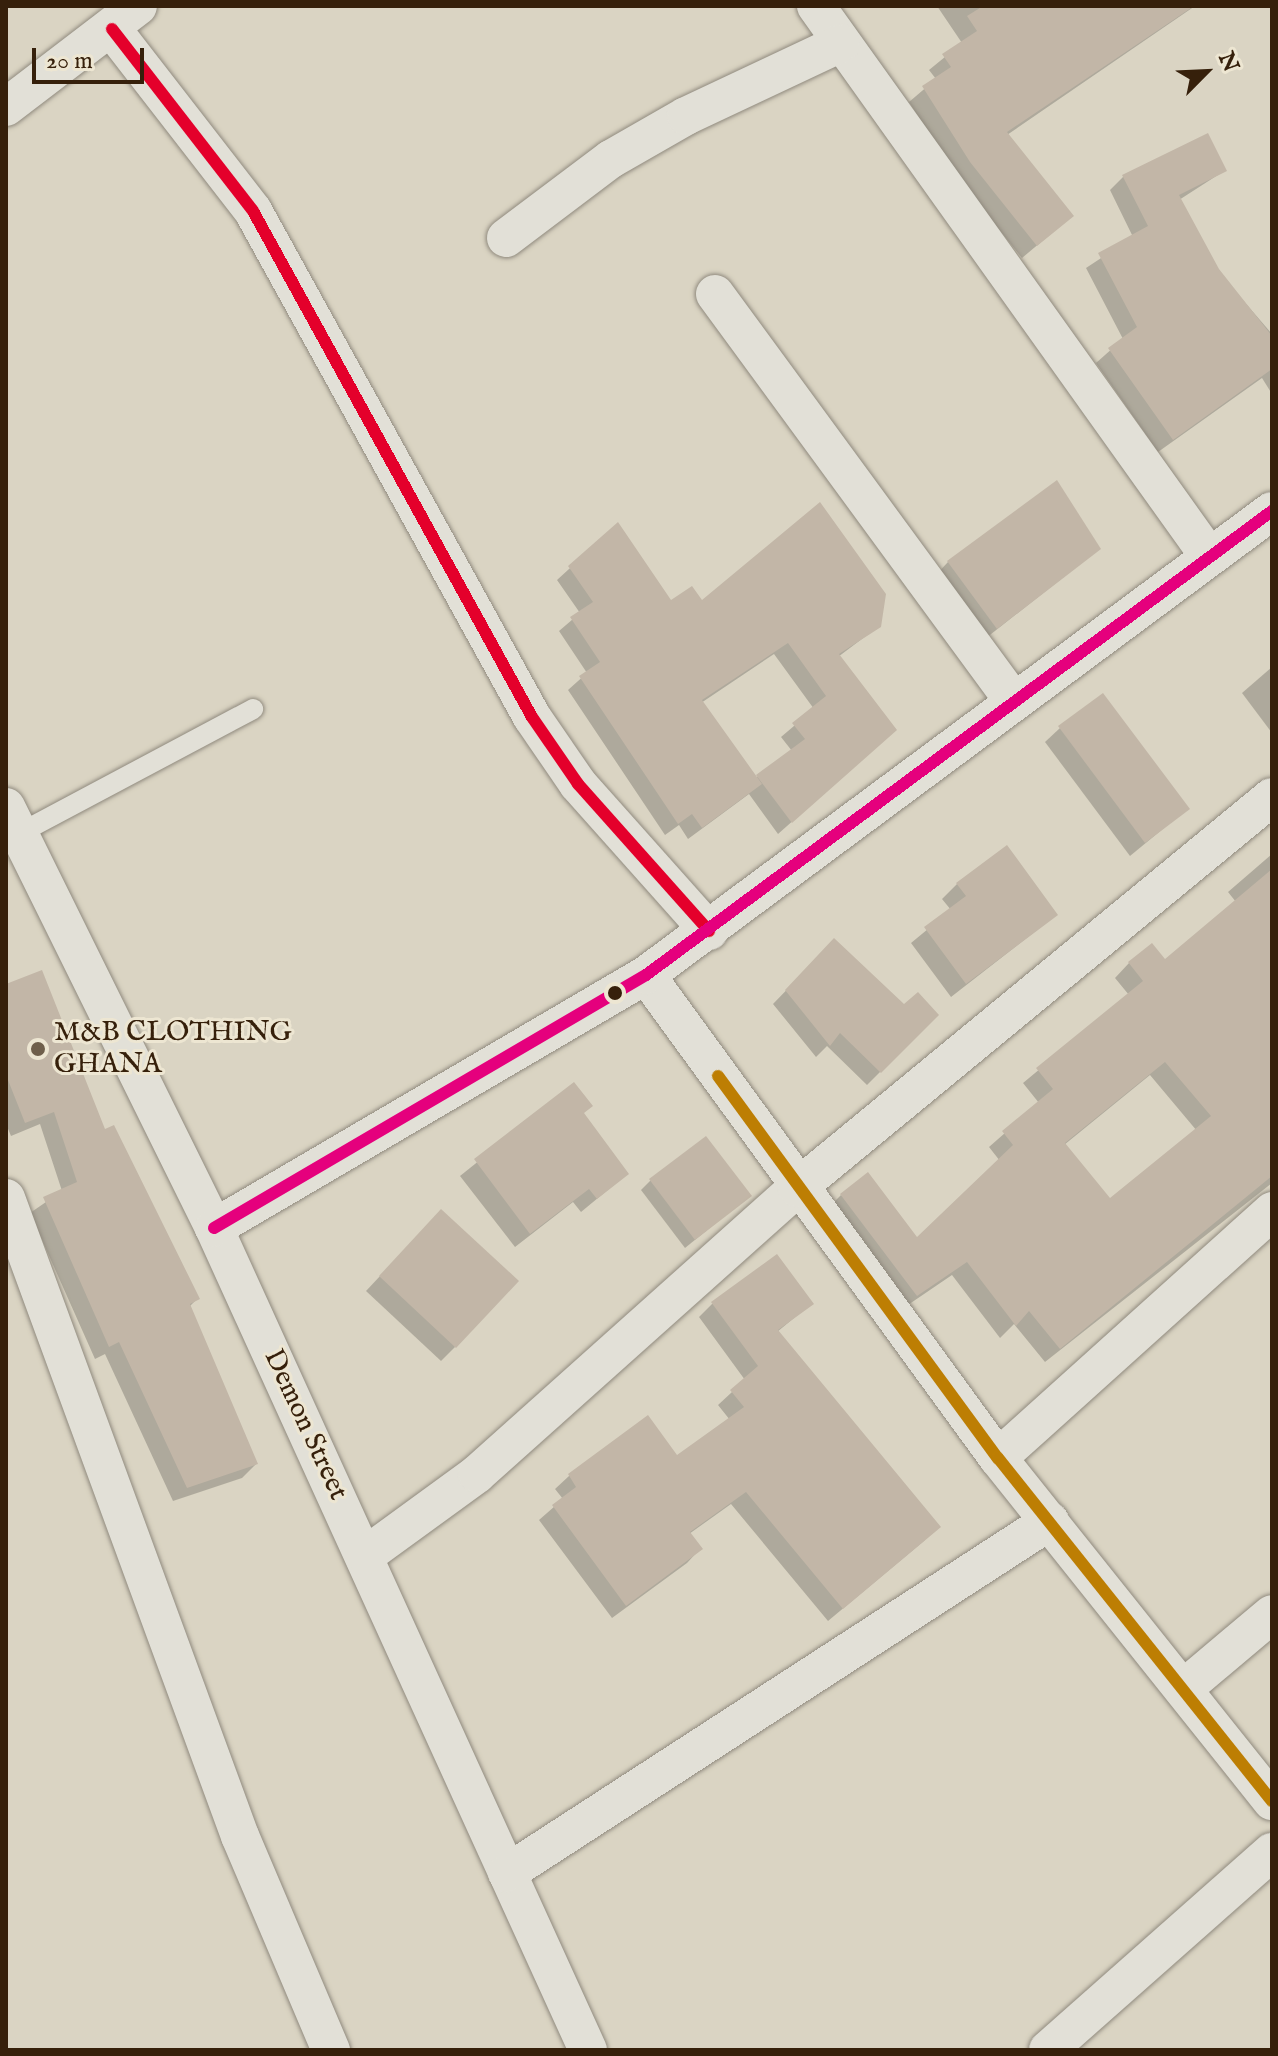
<!DOCTYPE html>
<style>
body{margin:0}
#map{position:relative;width:1278px;height:2056px;overflow:hidden;background:#dad4c3;font-family:"IM FELL English",serif}
div>[style]{position:absolute}
[style*='--x']{left:calc(var(--x)*1px);top:calc(var(--y)*1px);width:calc(var(--w)*1px);rotate:calc(var(--a)*1deg)}
.shadow>*{inset:0;background:#0003}
.building>*{inset:0;background:#c2b6a7}
.roads{filter:drop-shadow(0 0 2px #908a7e) drop-shadow(0 0 2px #908a7e)}
.lane>*{height:20px;margin:-10px;padding:0 10px;transform-origin:10px;border-radius:10px;background:#e2e0d7}
.street>*{height:38px;margin:-19px;padding:0 19px;transform-origin:19px;border-radius:19px;background:#e2e0d7}
.bus-1>*{height:12px;margin:-6px;padding:0 6px;transform-origin:6px;border-radius:6px;background:#e4002b}
.bus-2>*{height:12px;margin:-6px;padding:0 6px;transform-origin:6px;border-radius:6px;background:#bd7e03}
.bus-3>*{height:12px;margin:-6px;padding:0 6px;transform-origin:6px;border-radius:6px;background:#e5007d}
.dots>*{width:22px;height:22px;translate:-50% -50%;box-sizing:border-box;border:4px solid #ede6d2;border-radius:50%}
span{translate:-50% -50%;white-space:nowrap;text-align:center;line-height:1.15;-webkit-text-stroke:6px #ede6d2;paint-order:stroke}
.poi-label{font-size:28px;color:#36200b}
.left{translate:0 -50%;text-align:left}
.street-label{font-size:28px;color:#36200b}
.frame{position:absolute;inset:0;border:8px solid #36200b;pointer-events:none}
.north{position:absolute;left:1166px;top:32px;width:80px;height:80px;-webkit-text-stroke:6px #ede6d2;paint-order:stroke;rotate:66deg;font-size:22px;font-weight:700;line-height:32px;text-align:center;color:#36200b}
.north::after{content:'';display:block;margin:auto;width:28px;height:36px;background:#36200b;clip-path:polygon(50% 0,100% 100%,50% 72%,0 100%)}
.scale{position:absolute;left:32px;top:48px;width:112px;height:36px;box-sizing:border-box;border:4px solid #36200b;border-top:0;padding-left:10px;font-size:24px;line-height:28px;white-space:nowrap;color:#36200b;-webkit-text-stroke:6px #ede6d2;paint-order:stroke}
</style>
<div id="map">
<div class="shadow">
<i style="clip-path:polygon(937px 6px,1195px 6px,1007px 135px,1072px 216px,1022px 258px,956px 176px,909px 102px,936px 79px,929px 70px,962px 43px)"></i>
<i style="clip-path:polygon(1224px 171px,1179px 200px,1217px 270px,1272px 334px,1272px 394px,1262px 378px,1158px 452px,1096px 363px,1123px 339px,1086px 268px,1133px 237px,1110px 190px,1123px 177px)"></i>
<i style="clip-path:polygon(evenodd,617px 525px,670px 603px,879px 626px,838px 657px,882px 742px,778px 834px,749px 794px,688px 839px,679px 825px,665px 835px,568px 690px,587px 673px,559px 631px,580px 613px,557px 580px,617px 525px,774px 654px,814px 709px,781px 737px,792px 751px,756px 778px,701px 703px,774px 654px)"></i>
<i style="clip-path:polygon(1099px 549px,981px 642px,934px 577px,948px 562px)"></i>
<i style="clip-path:polygon(1272px 667px,1272px 733px,1242px 693px)"></i>
<i style="clip-path:polygon(1060px 728px,1187px 809px,1130px 856px,1045px 742px)"></i>
<i style="clip-path:polygon(1006px 848px,1056px 915px,951px 997px,911px 943px,951px 910px,942px 899px,957px 884px)"></i>
<i style="clip-path:polygon(evenodd,1272px 854px,1272px 1183px,1045px 1362px,1014px 1324px,1000px 1338px,952px 1275px,902px 1309px,827px 1209px,841px 1195px,917px 1240px,1000px 1161px,989px 1147px,1039px 1103px,1023px 1083px,1129px 995px,1115px 978px,1129px 963px,1165px 962px,1236px 902px,1228px 892px,1272px 854px,1150px 1075px,1197px 1131px,1110px 1201px,1064px 1145px,1150px 1075px)"></i>
<i style="clip-path:polygon(834px 941px,904px 1007px,937px 1015px,867px 1085px,827px 1046px,816px 1057px,773px 1004px)"></i>
<i style="clip-path:polygon(6px 986px,104px 1132px,198px 1298px,189px 1307px,256px 1464px,242px 1478px,173px 1501px,105px 1354px,95px 1359px,30px 1213px,62px 1191px,40px 1124px,11px 1136px,6px 1124px)"></i>
<i style="clip-path:polygon(574px 1085px,582px 1114px,627px 1174px,581px 1212px,573px 1202px,515px 1247px,460px 1176px)"></i>
<i style="clip-path:polygon(651px 1180px,749px 1196px,685px 1248px,641px 1190px)"></i>
<i style="clip-path:polygon(427px 1226px,455px 1347px,441px 1361px,366px 1291px)"></i>
<i style="clip-path:polygon(712px 1304px,811px 1304px,777px 1332px,925px 1540px,828px 1621px,731px 1504px,689px 1534px,700px 1549px,687px 1563px,612px 1618px,539px 1520px,563px 1499px,555px 1489px,569px 1476px,647px 1418px,676px 1458px,730px 1420px,718px 1405px,745px 1380px,699px 1317px)"></i>
</div>
<div class="building">
<i style="clip-path:polygon(983px 6px,1194px 6px,1007px 132px,1074px 216px,1037px 246px,970px 162px,922px 86px,951px 67px,942px 54px,977px 31px,967px 16px)"></i>
<i style="clip-path:polygon(1208px 133px,1227px 171px,1179px 195px,1219px 269px,1272px 336px,1272px 369px,1173px 440px,1108px 348px,1137px 327px,1098px 253px,1148px 226px,1122px 175px)"></i>
<i style="clip-path:polygon(1057px 480px,1101px 549px,997px 629px,947px 561px)"></i>
<i style="clip-path:polygon(820px 502px,886px 594px,881px 627px,839px 654px,897px 730px,792px 823px,756px 775px,805px 739px,792px 723px,826px 696px,788px 643px,702px 700px,762px 784px,702px 828px,692px 814px,678px 824px,579px 676px,600px 662px,570px 617px,593px 602px,568px 566px,618px 522px,671px 600px,692px 586px,702px 600px)"></i>
<i style="clip-path:polygon(1103px 693px,1190px 809px,1145px 843px,1058px 726px)"></i>
<i style="clip-path:polygon(1007px 845px,1058px 915px,966px 984px,924px 927px,966px 896px,956px 883px)"></i>
<i style="clip-path:polygon(evenodd,1272px 869px,1272px 1176px,1060px 1349px,1029px 1311px,1016px 1326px,967px 1262px,917px 1296px,840px 1194px,868px 1172px,917px 1237px,1013px 1145px,1002px 1131px,1053px 1089px,1036px 1068px,1143px 981px,1128px 962px,1152px 943px,1165px 959px,1272px 869px,1165px 1062px,1211px 1116px,1110px 1198px,1065px 1143px,1165px 1062px)"></i>
<i style="clip-path:polygon(834px 938px,904px 1004px,918px 992px,939px 1015px,881px 1073px,840px 1033px,830px 1046px,785px 990px)"></i>
<i style="clip-path:polygon(42px 970px,105px 1129px,114px 1125px,200px 1299px,190px 1304px,258px 1464px,187px 1488px,119px 1342px,109px 1347px,43px 1197px,77px 1182px,54px 1112px,25px 1123px,6px 1075px,6px 984px)"></i>
<i style="clip-path:polygon(574px 1082px,593px 1106px,584px 1113px,629px 1174px,597px 1199px,589px 1189px,530px 1234px,474px 1159px)"></i>
<i style="clip-path:polygon(706px 1136px,752px 1196px,695px 1240px,649px 1179px)"></i>
<i style="clip-path:polygon(441px 1209px,519px 1281px,456px 1348px,379px 1276px)"></i>
<i style="clip-path:polygon(777px 1254px,814px 1304px,778px 1330px,941px 1527px,843px 1609px,746px 1492px,690px 1532px,703px 1549px,626px 1606px,552px 1505px,576px 1487px,568px 1474px,648px 1415px,677px 1455px,744px 1407px,730px 1390px,758px 1366px,711px 1302px)"></i>
</div>
<div class="roads">
<div class="lane">
<i style="--x:20;--y:833;--w:264;--a:-28"></i>
</div>
<div class="street">
<i style="--x:816;--y:6;--w:675;--a:54.47"></i>
<i style="--x:112;--y:29;--w:230;--a:52.2"></i>
<i style="--x:253;--y:211;--w:578;--a:61.13"></i>
<i style="--x:532;--y:717;--w:81;--a:55.5"></i>
<i style="--x:578;--y:784;--w:197;--a:48.3"></i>
<i style="--x:6;--y:107;--w:166;--a:-37.4"></i>
<i style="--x:506;--y:238;--w:131;--a:-37"></i>
<i style="--x:611;--y:159;--w:86;--a:-29.8"></i>
<i style="--x:686;--y:116;--w:171;--a:-25.2"></i>
<i style="--x:715;--y:294;--w:502;--a:53.75"></i>
<i style="--x:6;--y:807;--w:470;--a:63.7"></i>
<i style="--x:214;--y:1228;--w:903;--a:65.54"></i>
<i style="--x:646;--y:975;--w:598;--a:53.92"></i>
<i style="--x:998;--y:1458;--w:439;--a:51.4"></i>
<i style="--x:6;--y:1198;--w:680;--a:69.86"></i>
<i style="--x:240;--y:1836;--w:233;--a:67"></i>
<i style="--x:214;--y:1228;--w:501;--a:-30.36"></i>
<i style="--x:646;--y:975;--w:779;--a:-36.55"></i>
<i style="--x:998;--y:1458;--w:369;--a:-42"></i>
<i style="--x:366;--y:1555;--w:137;--a:-36.1"></i>
<i style="--x:477;--y:1474;--w:429;--a:-41.8"></i>
<i style="--x:797;--y:1188;--w:615;--a:-39.46"></i>
<i style="--x:1183;--y:1689;--w:116;--a:-40.1"></i>
<i style="--x:507;--y:1873;--w:647;--a:-32.95"></i>
<i style="--x:1048;--y:2050;--w:299;--a:-41.5"></i>
</div>
</div>
<div class="bus-1">
<i style="--x:112;--y:29;--w:230;--a:52.2"></i>
<i style="--x:253;--y:211;--w:578;--a:61.13"></i>
<i style="--x:532;--y:717;--w:81;--a:55.5"></i>
<i style="--x:578;--y:784;--w:197;--a:48.3"></i>
</div>
<div class="bus-2">
<i style="--x:718;--y:1076;--w:474;--a:53.8"></i>
<i style="--x:998;--y:1458;--w:439;--a:51.4"></i>
</div>
<div class="bus-3">
<i style="--x:214;--y:1228;--w:501;--a:-30.36"></i>
<i style="--x:646;--y:975;--w:779;--a:-36.55"></i>
</div>
<div class="dots">
<i style="left:615px;top:993px;background:#36200b"></i>
<i style="left:38px;top:1049px;background:#6f5f4b"></i>
</div>
<div class="poi-label">
<span class="left" style="left:54px;top:1049px">M&amp;B CLOTHING<br>GHANA</span>
</div>
<div class="street-label">
<span style="left:305px;top:1425px;rotate:65deg">Demon Street</span>
</div>
<div class="frame"></div>
<div class="north">N</div>
<div class="scale">20 m</div>
</div>
